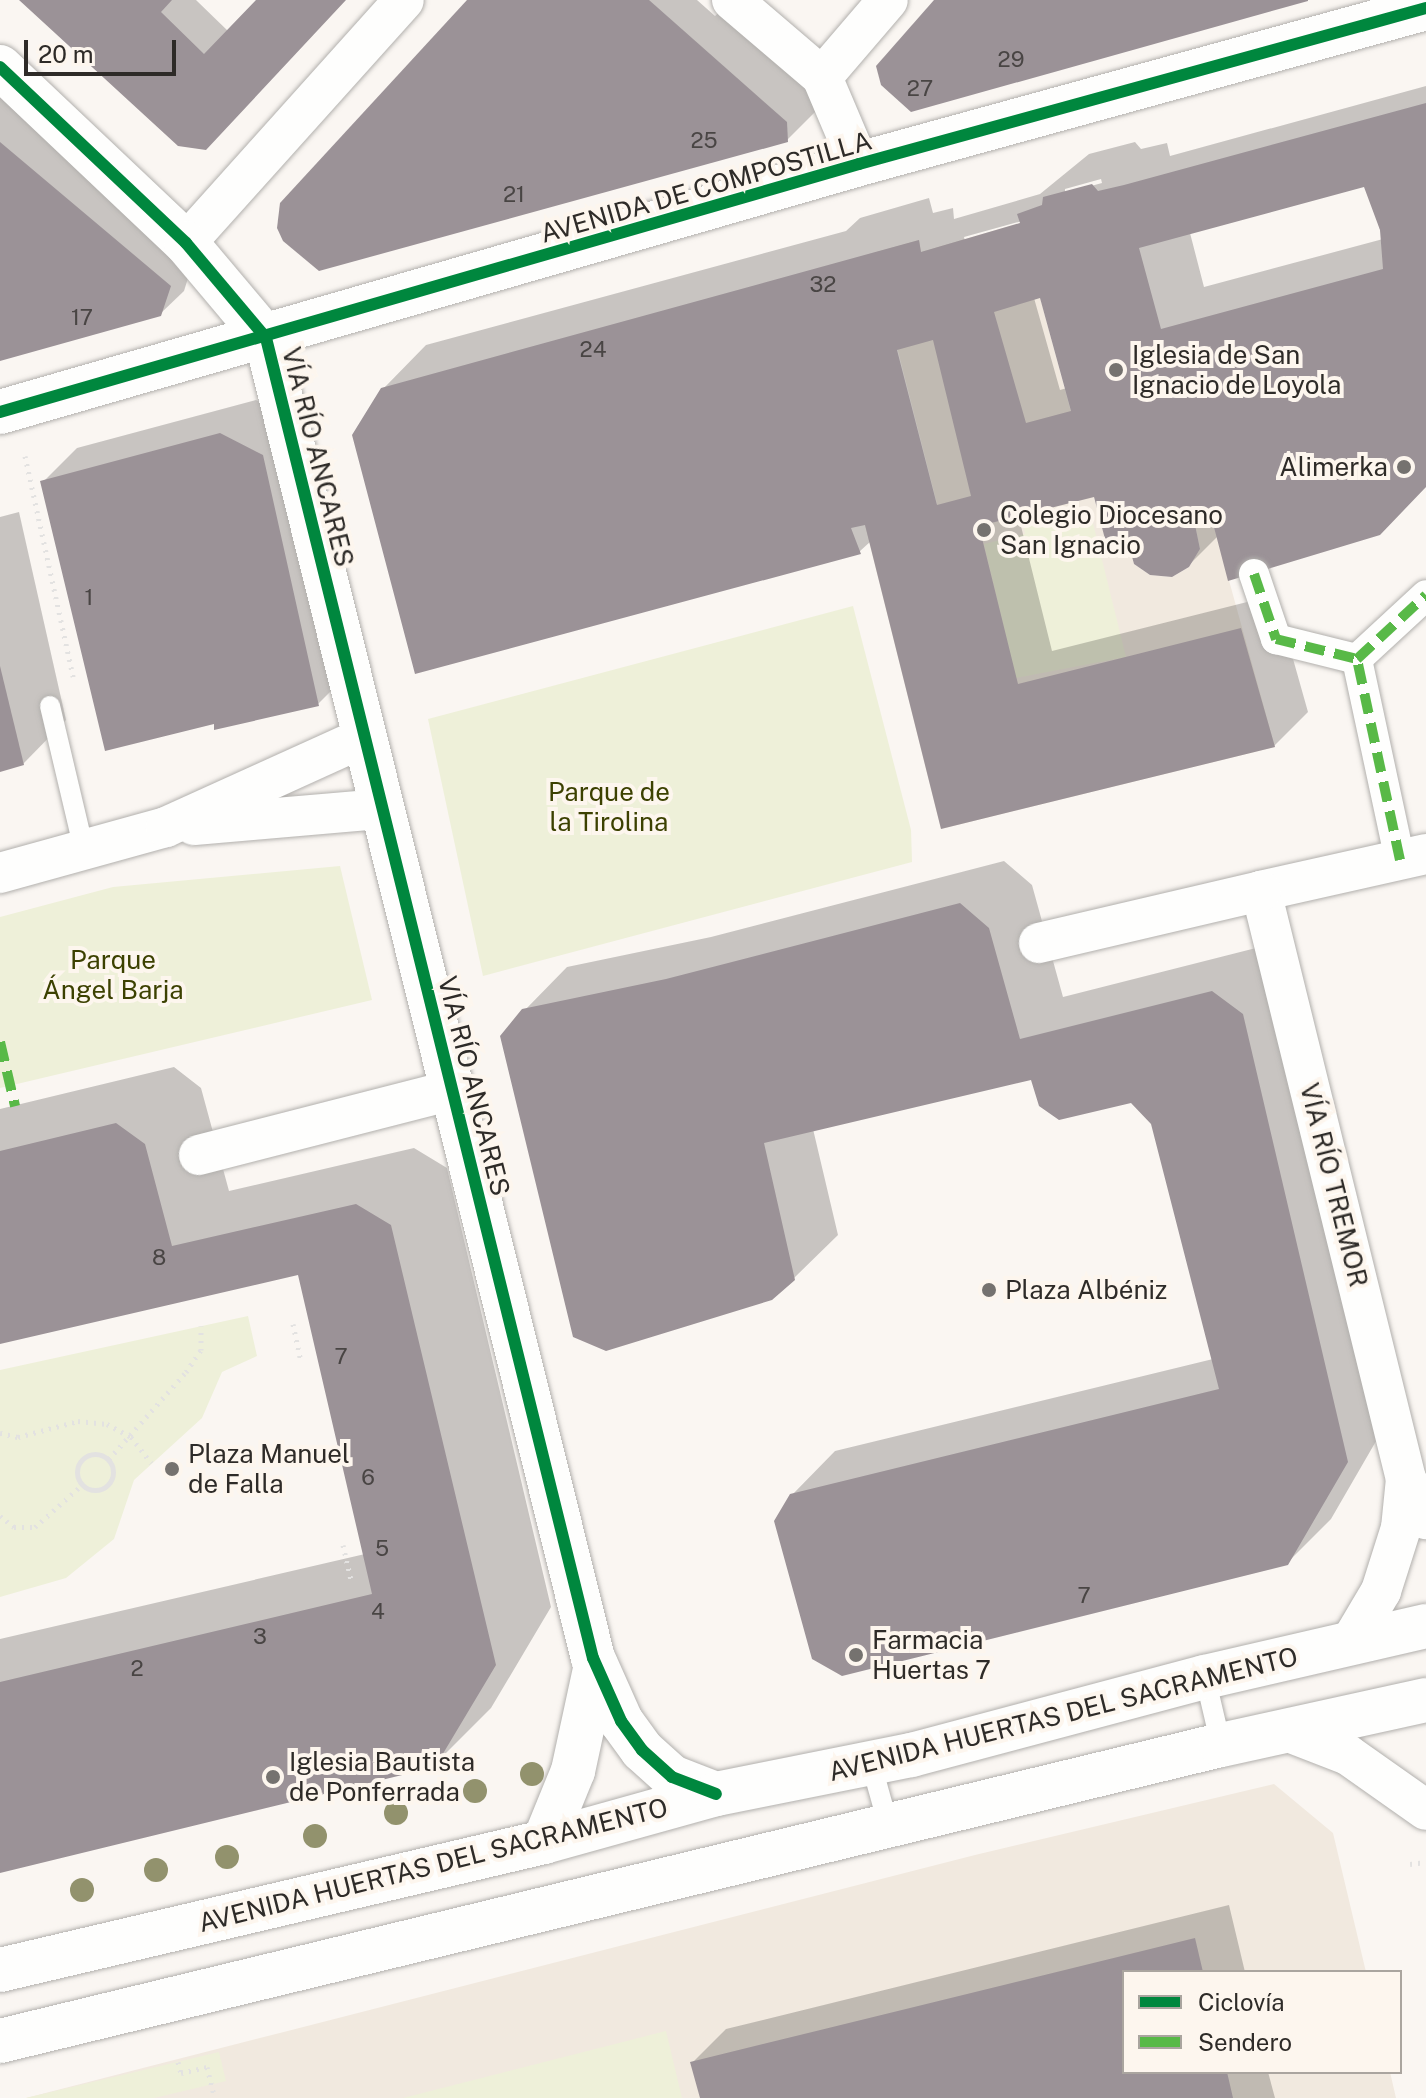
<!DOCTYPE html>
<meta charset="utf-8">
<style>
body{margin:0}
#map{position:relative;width:1426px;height:2098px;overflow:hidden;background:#faf6f2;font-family:"Public Sans",sans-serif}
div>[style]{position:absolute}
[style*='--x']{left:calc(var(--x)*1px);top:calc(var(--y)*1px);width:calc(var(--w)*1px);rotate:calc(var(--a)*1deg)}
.built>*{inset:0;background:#f1e9df}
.green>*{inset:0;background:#eef0d9}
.shadow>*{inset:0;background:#0003}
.building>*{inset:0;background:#9b9297}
.path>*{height:5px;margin-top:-2.5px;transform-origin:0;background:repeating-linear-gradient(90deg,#e3e2e1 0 2px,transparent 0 8px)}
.path>.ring{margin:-2.5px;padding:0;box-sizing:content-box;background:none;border:5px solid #e3e2e1;border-radius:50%}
.roads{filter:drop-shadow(0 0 2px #b2b0ad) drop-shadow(0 0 2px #b2b0ad)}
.service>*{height:20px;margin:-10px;padding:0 10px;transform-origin:10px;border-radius:10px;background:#fefefd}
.pedestrian>*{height:30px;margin:-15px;padding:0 15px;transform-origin:15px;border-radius:15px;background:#fefefd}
.minor>*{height:40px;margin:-20px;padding:0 20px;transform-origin:20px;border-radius:20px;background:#fefefd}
.tertiary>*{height:44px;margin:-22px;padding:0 22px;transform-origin:22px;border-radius:22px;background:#fefefd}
.quiet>*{height:10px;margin-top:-5px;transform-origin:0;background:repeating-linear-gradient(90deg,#58b947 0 20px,transparent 0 30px)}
.cycleway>*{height:12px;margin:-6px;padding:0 6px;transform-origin:6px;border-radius:6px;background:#00873e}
.trees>*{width:24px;height:24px;margin:-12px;border-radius:50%;background:#92926d}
.dots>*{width:22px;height:22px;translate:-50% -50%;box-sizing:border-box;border:4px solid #fdf6ee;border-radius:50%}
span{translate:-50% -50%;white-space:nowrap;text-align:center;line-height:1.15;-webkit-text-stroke:8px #fdf6ee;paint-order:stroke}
.number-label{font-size:22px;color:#494544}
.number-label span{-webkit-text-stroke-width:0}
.street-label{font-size:26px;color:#2e2b28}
.poi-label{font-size:26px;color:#2e2b28}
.left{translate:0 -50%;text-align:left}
.right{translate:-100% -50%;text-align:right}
.park-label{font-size:26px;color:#3c4101}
.legend{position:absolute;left:1122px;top:1970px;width:280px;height:104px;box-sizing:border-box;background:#fdf6ee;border:2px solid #aaa59f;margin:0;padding:10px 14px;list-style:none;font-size:24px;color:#2e2b28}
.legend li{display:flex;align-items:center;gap:16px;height:40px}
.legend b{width:40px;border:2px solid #aaa59f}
.scale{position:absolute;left:24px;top:40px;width:152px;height:36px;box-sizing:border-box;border:4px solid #2e2b28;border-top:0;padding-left:10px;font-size:24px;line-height:28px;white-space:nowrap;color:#2e2b28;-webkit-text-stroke:6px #fdf6ee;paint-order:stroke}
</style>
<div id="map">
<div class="built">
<i style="clip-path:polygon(1020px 223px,1105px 538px,1126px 535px,1134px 564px,1150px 575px,1172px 577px,1189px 567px,1200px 549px,1193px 515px,1209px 508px,1275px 747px,941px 829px,865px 525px,937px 504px,873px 253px,919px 240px,921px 252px)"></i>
<i style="clip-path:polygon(1274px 1784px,1333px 1833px,1366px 1972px,1124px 1972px,1124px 2072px,1390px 2072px,1396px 2098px,26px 2098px,975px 1855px)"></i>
</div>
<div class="green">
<i style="clip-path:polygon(1089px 507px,1126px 657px,1016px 678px,984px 544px,1025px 534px,1023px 523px)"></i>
<i style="clip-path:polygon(853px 606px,911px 830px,912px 862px,483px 976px,428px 719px)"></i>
<i style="clip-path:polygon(340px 866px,372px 1000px,0 1088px,0 917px,113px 887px)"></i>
<i style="clip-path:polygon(248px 1316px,257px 1356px,222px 1372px,202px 1418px,134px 1480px,114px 1539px,66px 1578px,0 1597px,0 1370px)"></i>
<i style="clip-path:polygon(666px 2031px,682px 2098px,403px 2098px)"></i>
<i style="clip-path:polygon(219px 2052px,226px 2081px,154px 2098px,26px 2098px)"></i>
</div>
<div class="shadow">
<i style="clip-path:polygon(21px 0,196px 0,229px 32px,263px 0,345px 0,206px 148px,179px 144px)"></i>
<i style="clip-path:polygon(468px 0,697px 0,715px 16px,726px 6px,820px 88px,821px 106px,787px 140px)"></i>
<i style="clip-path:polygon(0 79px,193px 262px,184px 291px,160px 314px,0 359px)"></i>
<i style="clip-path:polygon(evenodd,1426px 86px,1426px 487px,1218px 536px,1188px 566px,1128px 532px,1095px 493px,1018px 514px,1052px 651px,1275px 595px,1308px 712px,1274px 746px,943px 827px,871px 541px,859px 552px,383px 389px,426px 345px,846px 231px,860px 218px,929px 198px,933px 213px,953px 208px,954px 219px,1040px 194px,1089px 154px,1135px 142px,1141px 149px,1167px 143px,1170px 156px,1426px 86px,1101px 179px,1102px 183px,1065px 193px,1065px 189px,1101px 179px,1426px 86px,1366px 184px,1383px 239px,1204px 287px,1190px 233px,1366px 184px,1426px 86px,1022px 221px,1022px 225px,965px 241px,964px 237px,1022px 221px,1426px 86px,1042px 296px,1067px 388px,1060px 390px,1034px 298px,1042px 296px)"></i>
<i style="clip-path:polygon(256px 400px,296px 421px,352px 670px,318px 704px,216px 721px,43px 482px,77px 448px)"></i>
<i style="clip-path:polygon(19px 512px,66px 720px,23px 764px,0 770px,0 517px)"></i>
<i style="clip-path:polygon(1004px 861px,1032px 885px,1063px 997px,1256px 948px,1390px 1417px,1331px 1519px,1287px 1563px,792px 1495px,835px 1451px,1213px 1359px,1153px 1123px,1132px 1100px,1033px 1077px,813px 1129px,838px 1235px,794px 1278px,524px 1011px,567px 967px,711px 937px)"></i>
<i style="clip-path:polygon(174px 1067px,201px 1088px,229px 1191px,414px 1148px,447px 1168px,551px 1607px,491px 1708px,434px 1765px,0 1870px,0 1639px,365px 1554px,300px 1273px,0 1342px,0 1109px)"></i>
<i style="clip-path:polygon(1229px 1905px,1245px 1972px,1124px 1972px,1124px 2072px,1268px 2072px,1275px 2098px,702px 2098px,692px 2063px,726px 2029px)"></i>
</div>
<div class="building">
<i style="clip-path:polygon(19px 0,172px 0,161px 12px,204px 54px,256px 0,346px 0,206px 150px,178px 146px)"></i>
<i style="clip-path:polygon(467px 0,649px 0,787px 122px,788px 142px,319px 271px,283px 241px,277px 228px,280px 203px)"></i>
<i style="clip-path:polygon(934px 0,1308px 0,1308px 1px,911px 112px,881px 85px,876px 66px)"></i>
<i style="clip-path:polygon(evenodd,1426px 103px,1426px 487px,1380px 535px,1228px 581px,1209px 508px,1193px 515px,1200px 549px,1189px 567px,1172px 577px,1150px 575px,1134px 564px,1126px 535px,1105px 539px,1094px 497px,979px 526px,1018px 684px,1241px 628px,1275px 747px,941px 829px,865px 525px,851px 528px,861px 554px,415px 674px,352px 435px,381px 388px,919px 240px,921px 252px,1020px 223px,1017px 214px,1042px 205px,1043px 197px,1092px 184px,1098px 191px,1124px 185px,1426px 103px,1364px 187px,1380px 230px,1383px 269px,1161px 329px,1139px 248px,1364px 187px,1426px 103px,1040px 298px,1071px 411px,1026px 423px,994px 312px,1040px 298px,1426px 103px,933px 340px,971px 496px,937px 505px,897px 350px,933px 340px)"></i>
<i style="clip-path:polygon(0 142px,171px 286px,161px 316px,0 361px)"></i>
<i style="clip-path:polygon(220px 433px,263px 455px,319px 706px,214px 730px,214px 724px,105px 751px,40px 481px)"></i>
<i style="clip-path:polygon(0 666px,24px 765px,0 772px)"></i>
<i style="clip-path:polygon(960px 903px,989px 928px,1020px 1039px,1212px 991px,1243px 1014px,1348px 1462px,1288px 1565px,842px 1676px,812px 1659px,774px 1521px,790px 1494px,1219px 1389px,1151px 1124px,1131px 1103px,1059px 1120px,1039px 1106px,1031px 1080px,764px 1143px,795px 1280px,772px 1300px,606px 1351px,573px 1337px,500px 1036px,522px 1009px,666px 979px)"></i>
<i style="clip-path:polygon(116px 1123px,145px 1144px,172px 1246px,356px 1204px,391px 1225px,496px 1665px,435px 1767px,0 1873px,0 1682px,372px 1594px,298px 1275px,0 1344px,0 1151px)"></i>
<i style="clip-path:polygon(1195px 1938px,1203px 1972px,1124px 1972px,1124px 2072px,1227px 2072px,1233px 2098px,700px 2098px,690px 2062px)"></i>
</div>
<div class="path">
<i style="--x:25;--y:456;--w:226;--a:77.7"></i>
<i style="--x:293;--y:1324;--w:38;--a:78"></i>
<i style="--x:0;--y:1433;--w:18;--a:13"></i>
<i style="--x:18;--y:1437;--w:62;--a:-14.9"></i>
<i style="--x:78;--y:1421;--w:29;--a:6"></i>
<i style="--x:107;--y:1424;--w:27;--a:28"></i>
<i style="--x:131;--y:1437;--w:33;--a:52"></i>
<i class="ring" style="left:77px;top:1454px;width:31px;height:31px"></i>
<i style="--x:109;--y:1459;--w:116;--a:-48.5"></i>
<i style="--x:186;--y:1372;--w:27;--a:-56"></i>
<i style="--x:201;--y:1350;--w:24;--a:-90"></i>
<i style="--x:0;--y:1516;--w:18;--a:38"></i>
<i style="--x:14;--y:1527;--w:21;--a:0"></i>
<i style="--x:35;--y:1527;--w:63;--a:-41.8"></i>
<i style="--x:343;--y:1545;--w:36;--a:77"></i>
<i style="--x:1410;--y:1864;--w:16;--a:-7"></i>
<i style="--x:178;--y:2062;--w:11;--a:75"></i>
<i style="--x:181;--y:2073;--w:27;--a:-13"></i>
<i style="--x:207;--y:2067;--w:32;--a:76"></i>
</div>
<div class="roads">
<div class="service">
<i style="--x:50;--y:706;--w:148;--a:76.7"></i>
<i style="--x:1205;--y:1677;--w:70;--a:76.8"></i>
<i style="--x:871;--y:1763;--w:67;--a:74.5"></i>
</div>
<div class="pedestrian">
<i style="--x:1254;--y:574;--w:69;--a:71.3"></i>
<i style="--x:1276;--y:639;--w:83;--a:13.9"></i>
<i style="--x:1400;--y:860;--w:206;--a:-102.1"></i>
<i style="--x:1357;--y:659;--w:94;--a:-42.8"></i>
</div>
<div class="minor">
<i style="--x:732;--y:0;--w:118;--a:40.5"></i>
<i style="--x:822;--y:77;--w:95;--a:67"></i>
<i style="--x:822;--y:77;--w:101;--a:-49.4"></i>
<i style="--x:186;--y:243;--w:326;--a:-48.1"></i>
<i style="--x:194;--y:825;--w:189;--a:-4.9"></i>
<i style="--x:1426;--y:854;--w:169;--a:167.4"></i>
<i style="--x:1261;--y:891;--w:606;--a:76.15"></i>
<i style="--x:1406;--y:1479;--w:45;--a:63.4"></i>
<i style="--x:0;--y:873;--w:172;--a:-15.5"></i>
<i style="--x:166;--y:827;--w:217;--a:-24.4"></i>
<i style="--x:1039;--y:943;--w:228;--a:-13.2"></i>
<i style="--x:199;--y:1155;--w:261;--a:-14.4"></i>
<i style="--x:1349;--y:1645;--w:63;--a:-59.3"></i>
<i style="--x:1381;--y:1591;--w:66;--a:-72.4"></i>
<i style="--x:1401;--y:1528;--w:49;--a:-84.2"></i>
<i style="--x:1289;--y:1732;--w:63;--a:21.3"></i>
<i style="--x:1348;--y:1755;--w:95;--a:35.2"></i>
</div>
<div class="tertiary">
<i style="--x:0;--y:67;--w:256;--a:43.4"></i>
<i style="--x:186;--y:243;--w:124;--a:49.9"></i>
<i style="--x:266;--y:338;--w:1360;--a:76.09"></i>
<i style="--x:593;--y:1658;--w:69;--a:66"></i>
<i style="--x:621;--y:1721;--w:36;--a:54"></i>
<i style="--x:642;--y:1750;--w:40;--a:42"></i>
<i style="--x:672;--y:1777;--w:47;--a:21.1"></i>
<i style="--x:0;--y:412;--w:894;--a:-16.1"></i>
<i style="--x:859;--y:164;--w:588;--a:-15.38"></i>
<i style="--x:544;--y:1842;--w:77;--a:-67.8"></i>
<i style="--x:573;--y:1771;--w:108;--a:-77.8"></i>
<i style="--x:0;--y:1970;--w:559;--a:-13.24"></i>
<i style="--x:544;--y:1842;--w:179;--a:-15.6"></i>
<i style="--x:716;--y:1794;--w:199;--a:-11.3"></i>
<i style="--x:911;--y:1755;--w:304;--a:-14.9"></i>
<i style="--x:1205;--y:1677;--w:227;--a:-13"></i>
<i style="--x:0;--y:2041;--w:1256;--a:-13.63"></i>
<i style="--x:1221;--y:1745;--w:210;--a:-12.4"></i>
</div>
</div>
<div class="quiet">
<i style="--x:1254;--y:574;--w:69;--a:71.3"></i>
<i style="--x:1276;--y:639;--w:83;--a:13.9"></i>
<i style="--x:1400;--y:860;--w:206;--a:-102.1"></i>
<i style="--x:1357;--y:659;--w:94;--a:-42.8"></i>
<i style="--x:0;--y:1042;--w:66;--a:76.8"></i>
</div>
<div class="cycleway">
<i style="--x:0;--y:67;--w:256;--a:43.4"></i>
<i style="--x:186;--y:243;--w:124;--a:49.9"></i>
<i style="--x:266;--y:338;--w:1360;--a:76.09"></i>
<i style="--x:593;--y:1658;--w:69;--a:66"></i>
<i style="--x:621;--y:1721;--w:36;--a:54"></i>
<i style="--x:642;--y:1750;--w:40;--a:42"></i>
<i style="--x:672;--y:1777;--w:47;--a:21.1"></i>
<i style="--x:0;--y:412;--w:894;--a:-16.1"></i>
<i style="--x:859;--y:164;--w:588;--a:-15.38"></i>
</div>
<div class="trees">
<i style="left:532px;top:1774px"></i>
<i style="left:475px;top:1791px"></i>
<i style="left:396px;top:1813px"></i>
<i style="left:315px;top:1836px"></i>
<i style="left:227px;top:1857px"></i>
<i style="left:156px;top:1870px"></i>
<i style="left:82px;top:1890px"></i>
</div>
<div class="dots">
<i style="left:1116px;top:370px;background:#75726f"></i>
<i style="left:1404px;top:467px;background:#75726f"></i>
<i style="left:984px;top:530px;background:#75726f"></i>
<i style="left:989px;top:1290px;background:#75726f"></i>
<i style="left:172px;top:1469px;background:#75726f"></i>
<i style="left:856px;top:1655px;background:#75726f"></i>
<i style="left:273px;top:1777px;background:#75726f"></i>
</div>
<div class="number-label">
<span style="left:1011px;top:60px">29</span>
<span style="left:920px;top:89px">27</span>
<span style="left:704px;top:141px">25</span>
<span style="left:514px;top:195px">21</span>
<span style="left:823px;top:285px">32</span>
<span style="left:82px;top:318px">17</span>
<span style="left:593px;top:350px">24</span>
<span style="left:89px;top:598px">1</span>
<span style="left:159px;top:1258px">8</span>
<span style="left:341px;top:1357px">7</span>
<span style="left:368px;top:1478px">6</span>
<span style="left:382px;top:1549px">5</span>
<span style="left:1084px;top:1596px">7</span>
<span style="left:378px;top:1612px">4</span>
<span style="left:260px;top:1637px">3</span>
<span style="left:137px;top:1669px">2</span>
</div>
<div class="street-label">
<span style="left:706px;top:187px;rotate:-16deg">AVENIDA DE COMPOSTILLA</span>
<span style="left:318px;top:457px;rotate:76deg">VÍA RÍO ANCARES</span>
<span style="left:474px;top:1086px;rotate:76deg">VÍA RÍO ANCARES</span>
<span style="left:1334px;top:1185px;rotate:76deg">VÍA RÍO TREMOR</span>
<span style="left:1063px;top:1714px;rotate:-14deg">AVENIDA HUERTAS DEL SACRAMENTO</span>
<span style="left:433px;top:1865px;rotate:-14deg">AVENIDA HUERTAS DEL SACRAMENTO</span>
</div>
<div class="poi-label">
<span class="left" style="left:1132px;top:370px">Iglesia de San<br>Ignacio de Loyola</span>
<span class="right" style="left:1388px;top:467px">Alimerka</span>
<span class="left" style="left:1000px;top:530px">Colegio Diocesano<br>San Ignacio</span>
<span class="left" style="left:1005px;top:1290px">Plaza Albéniz</span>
<span class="left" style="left:188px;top:1469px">Plaza Manuel<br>de Falla</span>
<span class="left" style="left:872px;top:1655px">Farmacia<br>Huertas 7</span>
<span class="left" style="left:289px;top:1777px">Iglesia Bautista<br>de Ponferrada</span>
</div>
<div class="park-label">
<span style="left:609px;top:807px">Parque de<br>la Tirolina</span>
<span style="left:113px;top:975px">Parque<br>Ángel Barja</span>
</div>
<ul class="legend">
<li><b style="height:10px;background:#00873e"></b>Ciclovía</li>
<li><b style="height:10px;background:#58b947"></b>Sendero</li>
</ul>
<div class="scale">20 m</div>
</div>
